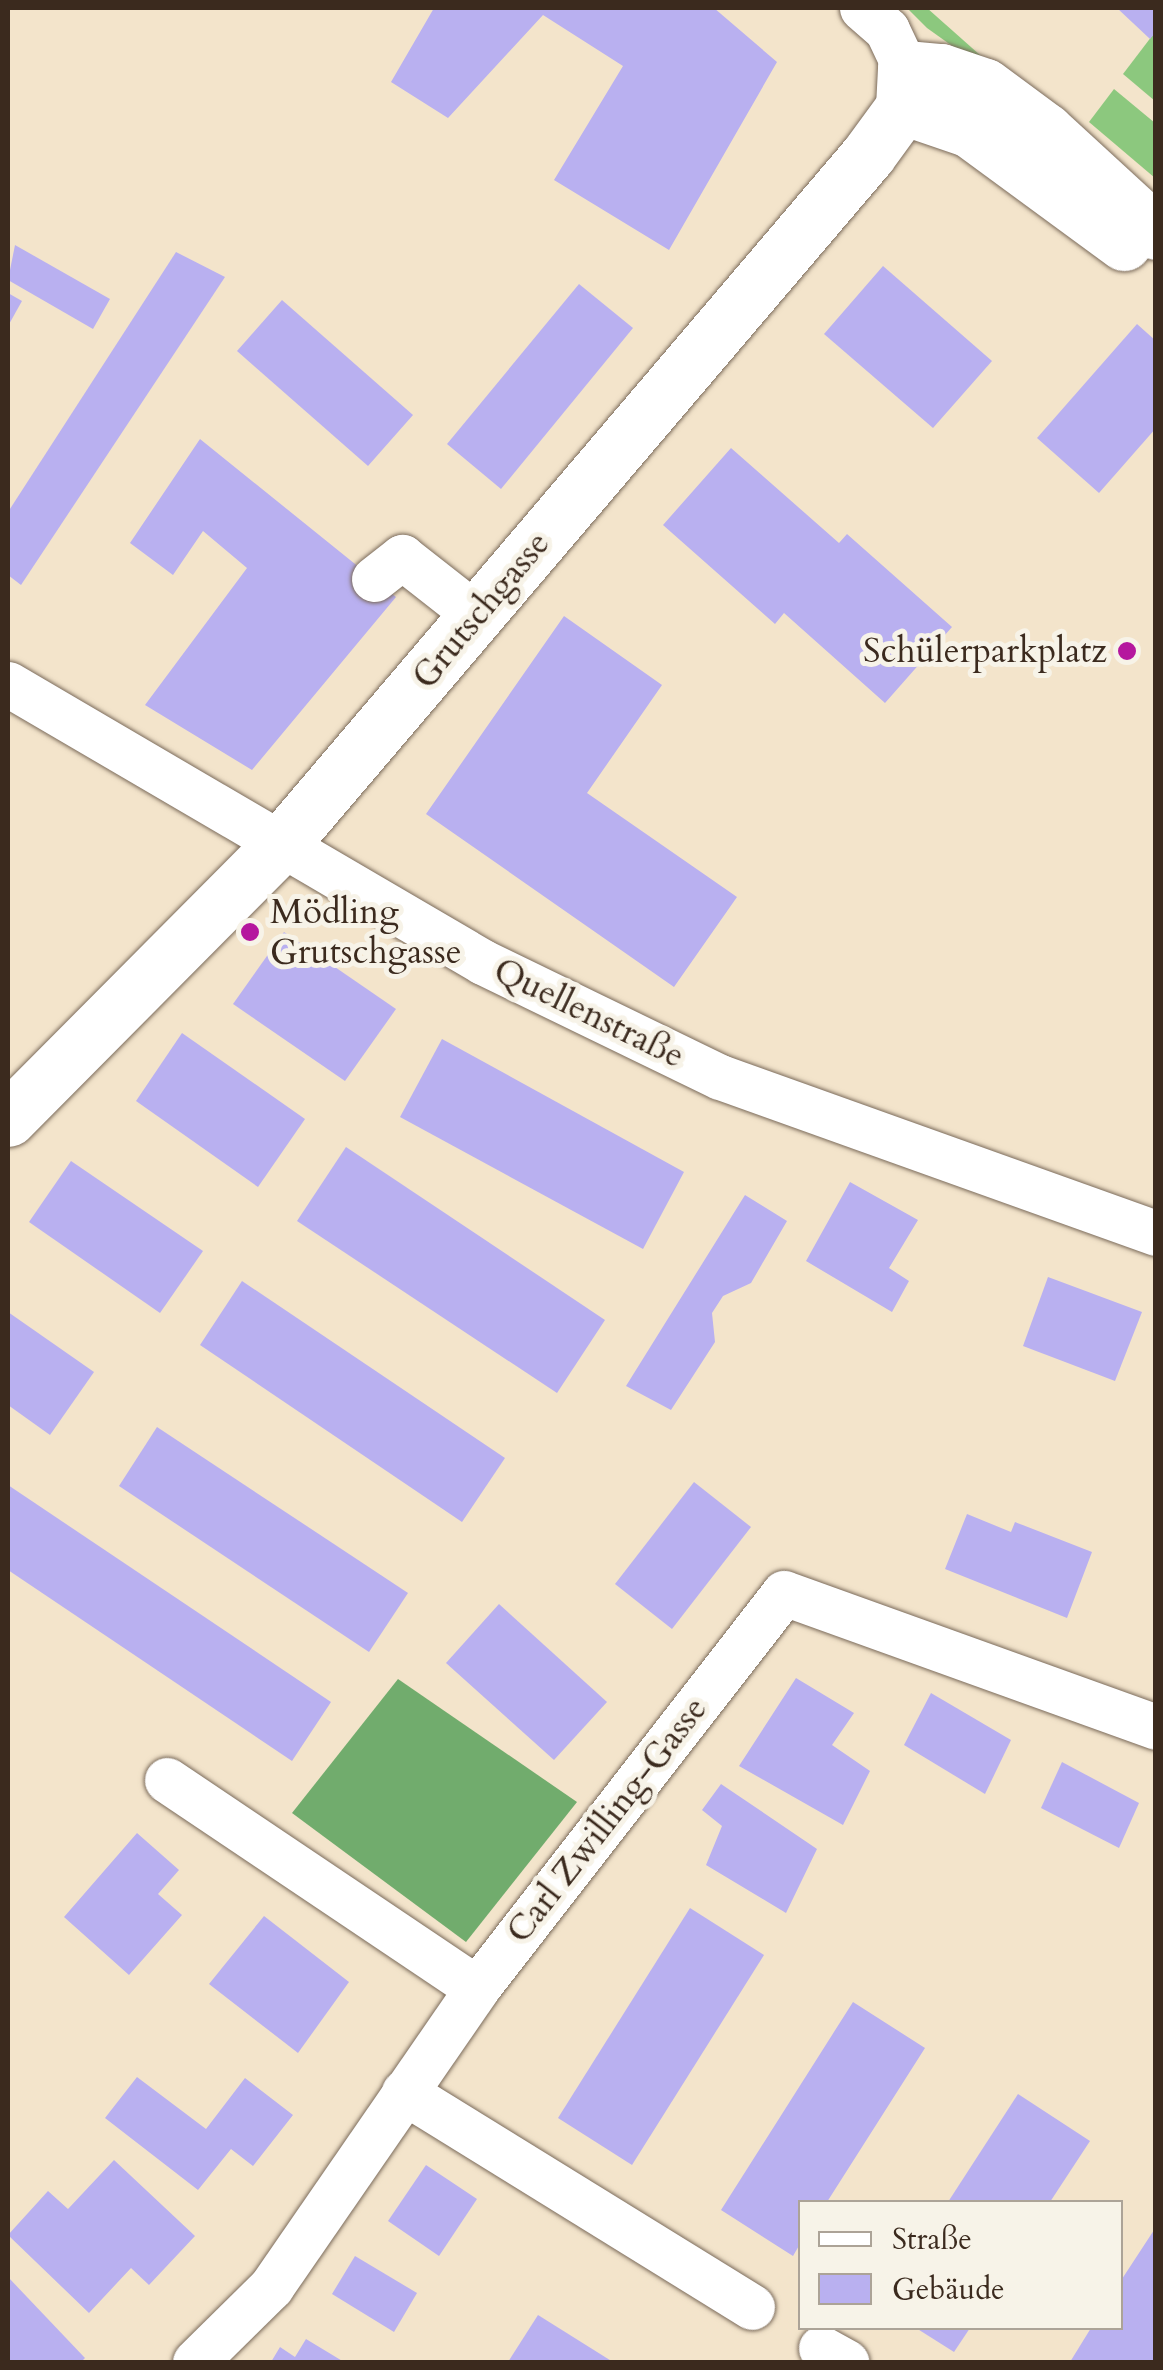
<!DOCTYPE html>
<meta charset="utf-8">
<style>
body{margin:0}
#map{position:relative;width:1163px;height:2370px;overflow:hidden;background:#f3e4cb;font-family:Cardo,serif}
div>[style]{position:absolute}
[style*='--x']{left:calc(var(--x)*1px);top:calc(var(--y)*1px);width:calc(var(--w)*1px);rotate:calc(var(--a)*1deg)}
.green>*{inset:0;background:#8cc87e}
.forest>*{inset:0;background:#71ac6d}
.building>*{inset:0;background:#b9b0f0}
.roads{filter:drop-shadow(0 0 2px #7b6b5b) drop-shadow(0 0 2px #7b6b5b)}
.minor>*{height:45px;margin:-22.5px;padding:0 22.5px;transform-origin:22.5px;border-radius:22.5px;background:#fff}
.major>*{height:55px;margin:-27.5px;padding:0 27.5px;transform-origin:27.5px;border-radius:27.5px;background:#fff}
.dots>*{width:28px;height:28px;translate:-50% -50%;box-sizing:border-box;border:5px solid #f7f3e8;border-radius:50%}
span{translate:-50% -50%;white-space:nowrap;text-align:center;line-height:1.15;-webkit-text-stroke:10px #f7f3e8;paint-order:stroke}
.street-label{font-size:35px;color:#3b2a1e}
.poi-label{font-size:35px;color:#3b2a1e}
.right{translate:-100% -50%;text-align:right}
.left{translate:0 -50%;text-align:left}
.frame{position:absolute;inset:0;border:10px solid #3b2a1e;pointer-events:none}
.legend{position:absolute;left:798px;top:2200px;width:325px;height:130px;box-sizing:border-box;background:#f7f3e8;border:2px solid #aca397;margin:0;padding:12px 18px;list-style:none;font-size:30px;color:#3b2a1e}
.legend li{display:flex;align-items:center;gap:20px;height:50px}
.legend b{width:50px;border:2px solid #aca397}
</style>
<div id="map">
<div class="green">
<i style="clip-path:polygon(907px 8px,927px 8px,1042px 110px,927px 28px)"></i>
<i style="clip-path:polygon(1155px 32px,1155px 101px,1123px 74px)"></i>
<i style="clip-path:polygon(1114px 89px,1155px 123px,1155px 178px,1089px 122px)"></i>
</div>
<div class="forest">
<i style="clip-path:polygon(398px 1679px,577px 1802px,466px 1942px,292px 1813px)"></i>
</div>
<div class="building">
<i style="clip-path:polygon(434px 8px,714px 8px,777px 62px,669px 250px,554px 180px,623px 66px,543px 15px,448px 118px,391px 82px)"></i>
<i style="clip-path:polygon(1117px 8px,1156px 8px,1156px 32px,1150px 39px)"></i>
<i style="clip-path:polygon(15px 245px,110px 299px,93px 329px,8px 280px)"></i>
<i style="clip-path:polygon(176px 252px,225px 277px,21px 585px,8px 575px,8px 512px)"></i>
<i style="clip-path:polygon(883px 266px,992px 361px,933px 428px,824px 334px)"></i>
<i style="clip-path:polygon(579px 284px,633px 328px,501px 489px,447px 444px)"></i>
<i style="clip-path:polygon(8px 293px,22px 301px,8px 326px)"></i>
<i style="clip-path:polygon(282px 300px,413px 415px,368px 466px,237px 351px)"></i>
<i style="clip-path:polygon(1137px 324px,1156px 341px,1156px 428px,1099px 493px,1037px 438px)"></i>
<i style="clip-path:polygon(200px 439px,396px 597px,252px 770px,145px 705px,247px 568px,203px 531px,173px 575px,130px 543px)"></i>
<i style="clip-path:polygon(731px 448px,839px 543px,847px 534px,952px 627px,885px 703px,784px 613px,775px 624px,663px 525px)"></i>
<i style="clip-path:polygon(564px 616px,662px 685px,587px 793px,737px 897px,674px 987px,426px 814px)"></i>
<i style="clip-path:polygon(284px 932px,396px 1009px,345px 1081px,233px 1004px)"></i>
<i style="clip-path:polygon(182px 1033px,305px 1119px,258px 1187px,136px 1101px)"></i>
<i style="clip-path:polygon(442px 1039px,684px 1172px,643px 1249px,400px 1117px)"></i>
<i style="clip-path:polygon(346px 1147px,605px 1320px,557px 1393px,297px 1221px)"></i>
<i style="clip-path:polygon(71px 1161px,203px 1251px,160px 1313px,29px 1222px)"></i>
<i style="clip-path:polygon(850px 1182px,918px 1220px,889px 1268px,909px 1281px,892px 1312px,806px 1261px)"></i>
<i style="clip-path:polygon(745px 1195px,787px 1221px,751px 1283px,723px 1296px,712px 1313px,715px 1342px,671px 1410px,626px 1386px)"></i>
<i style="clip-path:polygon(1048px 1277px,1142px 1312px,1115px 1381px,1023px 1346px)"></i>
<i style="clip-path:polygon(242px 1281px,505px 1458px,462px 1522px,200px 1345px)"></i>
<i style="clip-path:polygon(8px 1312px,94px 1372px,50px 1435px,8px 1405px)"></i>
<i style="clip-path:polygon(157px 1427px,408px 1593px,369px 1652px,119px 1486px)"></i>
<i style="clip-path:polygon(694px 1482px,751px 1527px,672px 1629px,615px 1584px)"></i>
<i style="clip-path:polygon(8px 1485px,331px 1702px,292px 1761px,8px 1570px)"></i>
<i style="clip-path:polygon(967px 1514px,1011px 1532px,1015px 1522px,1092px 1552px,1067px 1618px,945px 1569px)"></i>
<i style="clip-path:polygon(499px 1604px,607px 1702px,554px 1760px,446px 1663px)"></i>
<i style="clip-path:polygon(796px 1678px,854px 1713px,832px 1745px,870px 1771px,843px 1825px,739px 1766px)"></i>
<i style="clip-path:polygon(931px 1693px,1011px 1740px,985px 1794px,904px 1745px)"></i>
<i style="clip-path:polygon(1062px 1762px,1139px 1803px,1119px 1848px,1041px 1808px)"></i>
<i style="clip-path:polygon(721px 1784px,817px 1849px,786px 1913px,706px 1865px,722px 1826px,702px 1810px)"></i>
<i style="clip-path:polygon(137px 1833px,179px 1870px,158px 1894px,182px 1915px,129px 1975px,64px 1917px)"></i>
<i style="clip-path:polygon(690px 1908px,764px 1955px,632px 2165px,558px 2118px)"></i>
<i style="clip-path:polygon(264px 1916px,349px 1982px,298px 2053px,209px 1984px)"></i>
<i style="clip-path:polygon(853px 2002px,925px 2048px,827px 2202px,800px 2202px,800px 2244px,793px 2256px,721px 2210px)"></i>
<i style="clip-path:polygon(137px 2077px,206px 2129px,245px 2078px,293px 2115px,253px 2166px,231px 2149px,198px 2190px,105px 2118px)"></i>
<i style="clip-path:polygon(1018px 2094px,1090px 2141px,1050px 2202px,948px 2202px)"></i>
<i style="clip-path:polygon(114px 2160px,195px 2236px,149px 2285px,131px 2268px,89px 2313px,8px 2235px,48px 2191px,68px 2209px)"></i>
<i style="clip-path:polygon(426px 2165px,477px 2199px,439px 2256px,388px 2221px)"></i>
<i style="clip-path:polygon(1156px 2227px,1156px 2362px,1070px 2362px,1091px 2328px,1120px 2328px,1120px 2282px)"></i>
<i style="clip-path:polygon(355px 2256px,417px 2293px,394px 2332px,332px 2294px)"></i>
<i style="clip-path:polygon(8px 2277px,85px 2358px,81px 2362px,8px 2362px)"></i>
<i style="clip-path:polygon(538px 2315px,613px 2362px,508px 2362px)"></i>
<i style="clip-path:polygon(916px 2328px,970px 2328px,954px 2352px)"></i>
<i style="clip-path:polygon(306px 2339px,344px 2362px,271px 2362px,280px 2347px,295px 2357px)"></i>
</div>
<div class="roads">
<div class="minor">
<i style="--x:862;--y:8;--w:33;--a:41"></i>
<i style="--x:887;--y:30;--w:42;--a:64.7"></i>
<i style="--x:374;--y:579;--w:36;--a:-38"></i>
<i style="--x:402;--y:557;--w:94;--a:38.1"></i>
<i style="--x:8;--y:684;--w:550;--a:30.34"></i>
<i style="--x:483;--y:962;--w:263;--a:25.9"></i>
<i style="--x:720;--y:1077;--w:463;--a:19.7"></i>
<i style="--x:167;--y:1780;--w:373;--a:33.9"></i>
<i style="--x:404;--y:2092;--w:409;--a:31.7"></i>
<i style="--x:821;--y:2348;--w:29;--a:29"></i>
<i style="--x:195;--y:2362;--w:107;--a:-44.6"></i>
<i style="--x:271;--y:2287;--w:363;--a:-55.4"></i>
<i style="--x:477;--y:1988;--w:500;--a:-52.15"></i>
<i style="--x:784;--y:1593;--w:395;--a:19.8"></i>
</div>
<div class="major">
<i style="--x:903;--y:107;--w:71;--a:18.9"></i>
<i style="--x:970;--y:130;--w:191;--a:36.3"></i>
<i style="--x:8;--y:1119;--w:392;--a:-45.2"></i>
<i style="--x:284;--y:841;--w:901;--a:-49.59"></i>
<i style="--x:868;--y:155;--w:59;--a:-53.9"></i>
<i style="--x:903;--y:107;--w:39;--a:-87"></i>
<i style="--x:905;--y:68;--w:36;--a:5"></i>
<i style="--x:941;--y:71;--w:46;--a:18.8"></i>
<i style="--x:985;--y:86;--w:76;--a:36.4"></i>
<i style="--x:1046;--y:131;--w:149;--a:42.6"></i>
</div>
</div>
<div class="dots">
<i style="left:1127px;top:651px;background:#b5179e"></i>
<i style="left:250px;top:932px;background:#b5179e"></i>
</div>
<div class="street-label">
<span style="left:481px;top:610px;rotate:-50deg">Grutschgasse</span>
<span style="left:589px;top:1013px;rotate:26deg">Quellenstraße</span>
<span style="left:607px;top:1820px;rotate:-52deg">Carl Zwilling-Gasse</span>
</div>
<div class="poi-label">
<span class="right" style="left:1107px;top:651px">Schülerparkplatz</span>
<span class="left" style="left:270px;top:932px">Mödling<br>Grutschgasse</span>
</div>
<div class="frame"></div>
<ul class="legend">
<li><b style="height:12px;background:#fff"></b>Straße</li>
<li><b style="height:28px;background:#b9b0f0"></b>Gebäude</li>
</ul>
</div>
